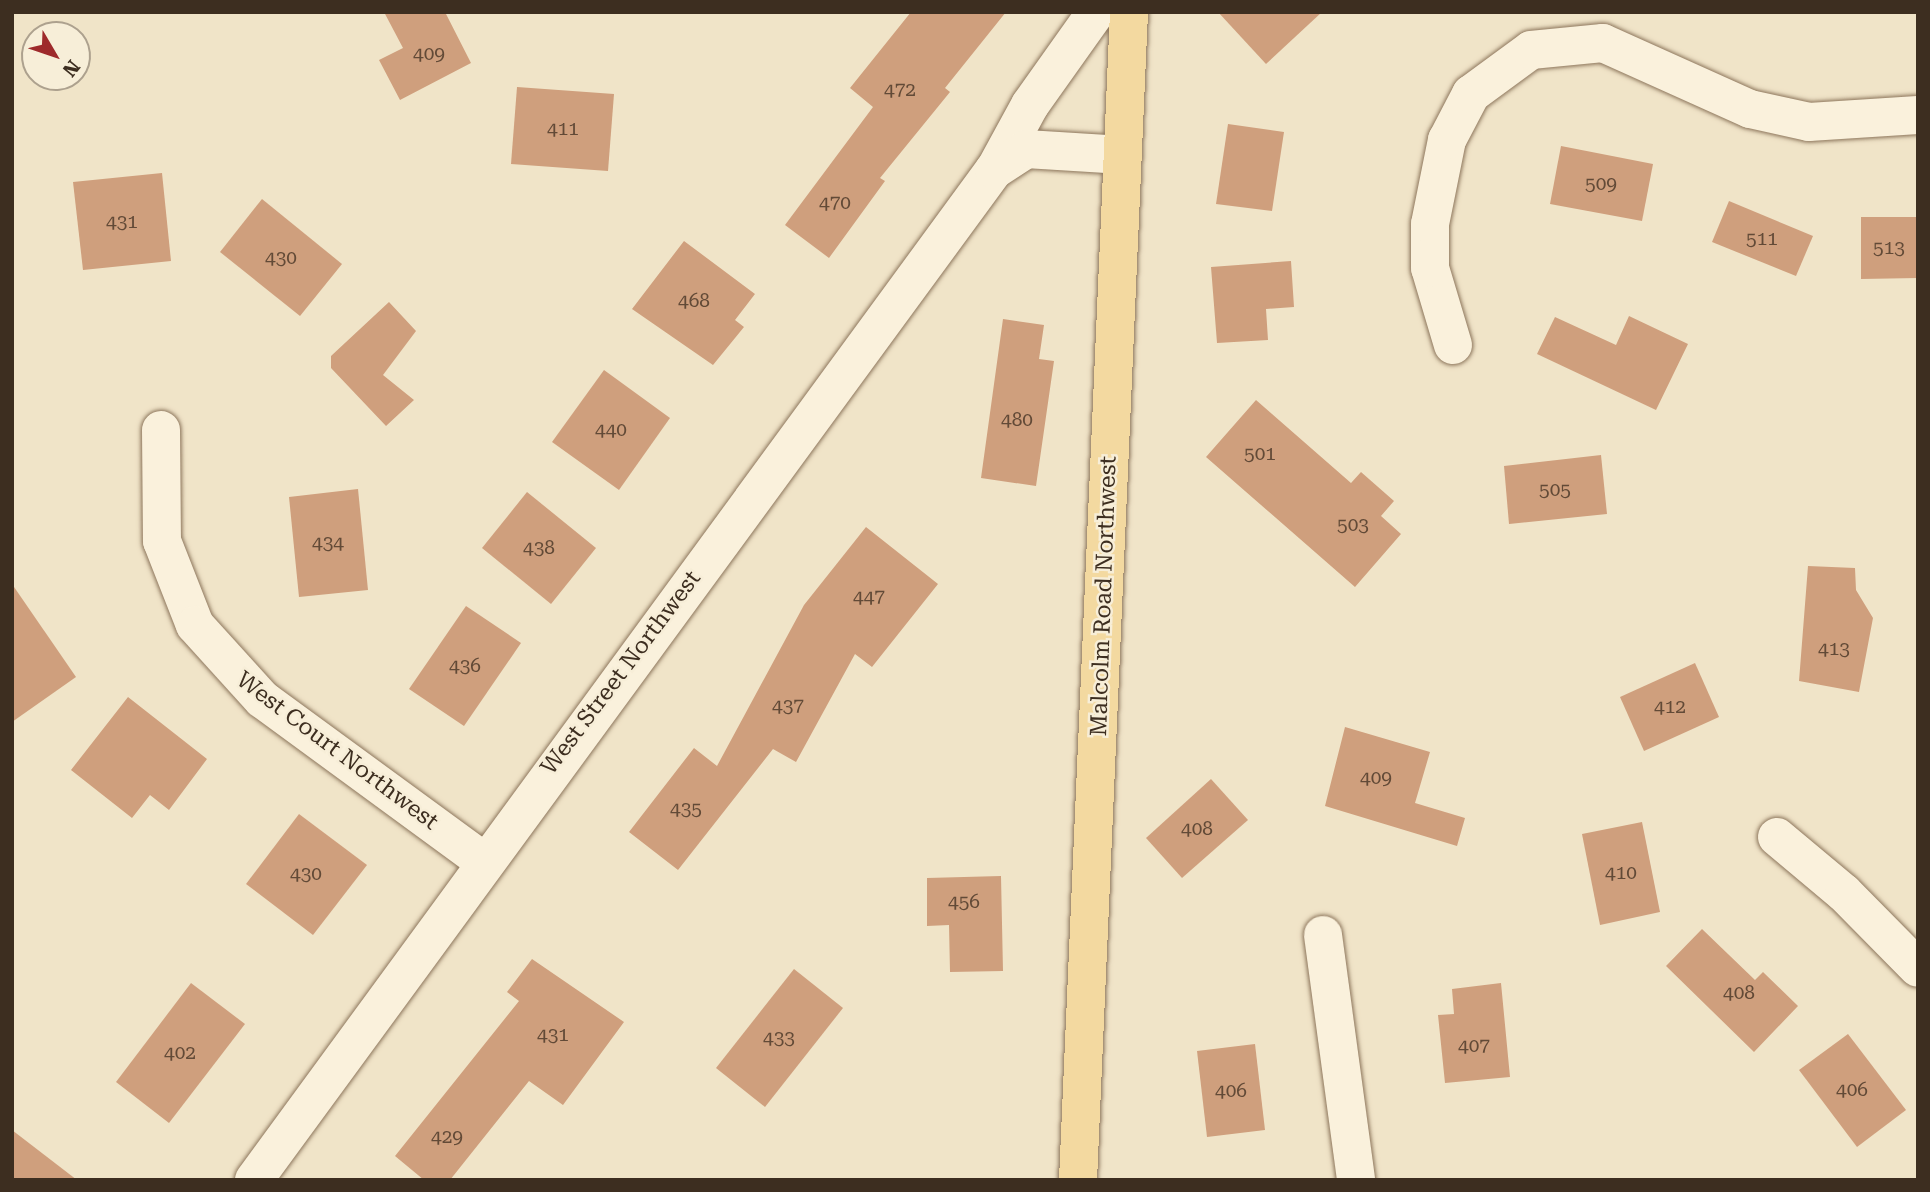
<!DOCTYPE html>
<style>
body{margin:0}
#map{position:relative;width:1930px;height:1192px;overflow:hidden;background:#f0e4c8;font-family:"Roboto Serif",serif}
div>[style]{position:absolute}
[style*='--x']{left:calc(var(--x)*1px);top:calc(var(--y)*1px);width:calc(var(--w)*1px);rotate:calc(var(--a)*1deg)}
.building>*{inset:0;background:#cf9f7d}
.roads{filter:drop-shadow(0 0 2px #8d765c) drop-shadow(0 0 2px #8d765c)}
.minor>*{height:38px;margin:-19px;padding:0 19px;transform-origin:19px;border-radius:19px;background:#faf1dc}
.major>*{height:38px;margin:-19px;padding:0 19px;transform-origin:19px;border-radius:19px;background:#f3d9a0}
span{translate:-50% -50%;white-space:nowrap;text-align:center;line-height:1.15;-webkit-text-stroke:5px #f7eed8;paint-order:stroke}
.number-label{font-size:19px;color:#624a37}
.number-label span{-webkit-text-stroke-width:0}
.street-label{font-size:23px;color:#3d2e20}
.frame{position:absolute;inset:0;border:14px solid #3d2e20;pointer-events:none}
.north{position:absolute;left:21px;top:21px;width:70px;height:70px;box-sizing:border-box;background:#f7eed8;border:2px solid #ada18e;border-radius:50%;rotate:129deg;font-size:19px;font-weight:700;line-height:28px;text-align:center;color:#3d2e20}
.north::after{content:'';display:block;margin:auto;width:24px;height:32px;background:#9e2a2b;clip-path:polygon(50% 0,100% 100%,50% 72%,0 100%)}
</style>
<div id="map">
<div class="building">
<i style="clip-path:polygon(384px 12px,445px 12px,471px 63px,400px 100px,379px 60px,403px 48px)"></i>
<i style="clip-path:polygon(911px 12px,1006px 12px,945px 88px,950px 92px,880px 178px,885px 181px,829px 258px,785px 225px,873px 107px,850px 88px)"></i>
<i style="clip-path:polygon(1218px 12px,1322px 12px,1266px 64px)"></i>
<i style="clip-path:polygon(517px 87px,614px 94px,608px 171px,511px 164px)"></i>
<i style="clip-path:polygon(1228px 124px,1284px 132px,1272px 211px,1216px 204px)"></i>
<i style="clip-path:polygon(1561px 146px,1653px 164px,1642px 221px,1550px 204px)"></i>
<i style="clip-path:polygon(162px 173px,171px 261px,83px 270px,73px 182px)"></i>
<i style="clip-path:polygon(262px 199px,342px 264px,300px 316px,220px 252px)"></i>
<i style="clip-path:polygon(1729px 201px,1813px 236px,1796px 276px,1712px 242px)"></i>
<i style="clip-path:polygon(1861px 217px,1918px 217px,1918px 278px,1861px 279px)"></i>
<i style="clip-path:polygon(684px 241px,755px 294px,735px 320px,744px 327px,713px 365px,632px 309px)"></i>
<i style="clip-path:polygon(1291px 261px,1294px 307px,1266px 309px,1268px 340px,1217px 343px,1211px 267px)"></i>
<i style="clip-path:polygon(389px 302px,416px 331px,383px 375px,414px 400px,386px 426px,331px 368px,331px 356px)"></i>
<i style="clip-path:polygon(1629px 316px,1688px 344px,1656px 410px,1537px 354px,1555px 317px,1616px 345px)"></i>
<i style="clip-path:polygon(1003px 319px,1044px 325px,1039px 359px,1054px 361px,1036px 486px,981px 478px)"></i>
<i style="clip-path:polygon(604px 370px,670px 418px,619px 490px,552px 442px)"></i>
<i style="clip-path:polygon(1256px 400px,1351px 483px,1361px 472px,1394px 501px,1381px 516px,1401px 534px,1355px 587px,1206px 457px)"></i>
<i style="clip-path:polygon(1601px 455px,1607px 514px,1509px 524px,1504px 466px)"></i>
<i style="clip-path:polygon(358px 489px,368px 590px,299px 597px,289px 497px)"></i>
<i style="clip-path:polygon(527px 492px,596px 548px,551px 604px,482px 548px)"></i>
<i style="clip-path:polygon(866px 527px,938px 584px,872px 667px,855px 654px,796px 762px,773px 749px,678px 870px,629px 832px,694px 748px,717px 766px,804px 605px)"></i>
<i style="clip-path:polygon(1808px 566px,1855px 568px,1856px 590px,1873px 618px,1859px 692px,1799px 681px)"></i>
<i style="clip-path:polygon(12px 584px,76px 677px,12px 722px)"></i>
<i style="clip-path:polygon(466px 606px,521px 643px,464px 726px,409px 689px)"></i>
<i style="clip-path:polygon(1695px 663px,1719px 717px,1644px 751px,1620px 697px)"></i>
<i style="clip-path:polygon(128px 697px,207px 759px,169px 810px,150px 795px,132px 818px,71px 770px)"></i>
<i style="clip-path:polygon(1345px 727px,1430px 752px,1415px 803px,1465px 818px,1457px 846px,1325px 806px)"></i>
<i style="clip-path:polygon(1211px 779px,1248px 820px,1182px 878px,1146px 838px)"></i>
<i style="clip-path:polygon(299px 814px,367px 865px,313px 935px,246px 884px)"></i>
<i style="clip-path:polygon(1642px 822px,1660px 912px,1600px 925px,1582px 834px)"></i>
<i style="clip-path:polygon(1001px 876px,1003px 971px,950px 972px,949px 925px,927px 926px,927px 878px)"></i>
<i style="clip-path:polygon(1702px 929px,1755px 980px,1763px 972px,1798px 1006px,1754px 1052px,1666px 966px)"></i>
<i style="clip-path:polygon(532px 959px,624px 1022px,563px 1105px,529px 1081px,450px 1180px,424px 1180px,395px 1156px,519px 1001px,507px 992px)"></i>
<i style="clip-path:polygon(794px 969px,843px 1008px,765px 1107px,716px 1068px)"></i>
<i style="clip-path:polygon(191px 983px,245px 1024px,169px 1123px,116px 1082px)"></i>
<i style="clip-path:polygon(1501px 983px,1510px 1077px,1445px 1083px,1438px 1015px,1454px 1014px,1452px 989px)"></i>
<i style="clip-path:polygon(1848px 1034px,1906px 1110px,1857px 1147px,1799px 1070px)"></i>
<i style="clip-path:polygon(1255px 1044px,1265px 1130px,1207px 1137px,1197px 1051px)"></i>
<i style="clip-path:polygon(12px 1130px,77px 1180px,12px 1180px)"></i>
</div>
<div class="roads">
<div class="minor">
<i style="--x:995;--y:169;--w:73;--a:-61.3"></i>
<i style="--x:1030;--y:105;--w:114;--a:-54.6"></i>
<i style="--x:1453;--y:345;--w:80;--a:-106.6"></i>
<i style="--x:1430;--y:268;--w:44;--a:-90"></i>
<i style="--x:1430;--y:224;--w:86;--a:-78.6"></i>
<i style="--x:1447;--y:140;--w:52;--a:-62.4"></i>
<i style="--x:1471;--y:94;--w:74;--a:-36.3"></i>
<i style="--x:1531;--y:50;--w:72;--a:-5.6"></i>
<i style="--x:1603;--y:43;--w:161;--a:24.2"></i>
<i style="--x:1750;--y:109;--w:60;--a:12.4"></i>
<i style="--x:1809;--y:122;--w:109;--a:-3.7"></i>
<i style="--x:161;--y:430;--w:111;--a:89.5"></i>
<i style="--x:162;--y:541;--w:90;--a:68.6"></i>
<i style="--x:195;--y:625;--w:100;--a:47.8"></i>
<i style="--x:262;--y:699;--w:274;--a:36.2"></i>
<i style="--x:1777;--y:837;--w:87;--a:39.9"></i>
<i style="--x:1844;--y:893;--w:105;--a:45.4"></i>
<i style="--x:1323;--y:935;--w:247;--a:82.3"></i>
<i style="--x:254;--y:1180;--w:1252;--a:-53.77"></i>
<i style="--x:994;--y:170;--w:38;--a:-33"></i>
<i style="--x:1026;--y:149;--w:97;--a:3.5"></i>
</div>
<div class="major">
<i style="--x:1078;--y:1180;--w:1169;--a:-87.5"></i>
</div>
</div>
<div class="number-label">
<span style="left:429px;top:54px">409</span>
<span style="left:900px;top:90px">472</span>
<span style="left:563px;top:129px">411</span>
<span style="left:1601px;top:184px">509</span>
<span style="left:835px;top:203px">470</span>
<span style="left:122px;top:222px">431</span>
<span style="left:1762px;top:239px">511</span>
<span style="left:1889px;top:248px">513</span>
<span style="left:281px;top:258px">430</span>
<span style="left:694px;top:301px">468</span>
<span style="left:1017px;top:420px">480</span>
<span style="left:611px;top:430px">440</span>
<span style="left:1260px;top:454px">501</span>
<span style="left:1555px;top:490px">505</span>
<span style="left:1353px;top:525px">503</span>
<span style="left:328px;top:543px">434</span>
<span style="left:539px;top:548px">438</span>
<span style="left:869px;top:597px">447</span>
<span style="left:1834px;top:649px">413</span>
<span style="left:465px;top:666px">436</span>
<span style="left:788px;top:706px">437</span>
<span style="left:1670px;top:707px">412</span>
<span style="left:1376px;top:778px">409</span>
<span style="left:686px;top:809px">435</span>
<span style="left:1197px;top:829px">408</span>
<span style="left:1621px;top:873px">410</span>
<span style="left:306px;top:874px">430</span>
<span style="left:964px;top:902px">456</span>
<span style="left:1739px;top:993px">408</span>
<span style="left:553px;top:1035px">431</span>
<span style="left:779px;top:1038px">433</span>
<span style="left:1474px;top:1046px">407</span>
<span style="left:180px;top:1053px">402</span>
<span style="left:1852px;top:1090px">406</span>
<span style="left:1231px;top:1091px">406</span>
<span style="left:447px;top:1137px">429</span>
</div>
<div class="street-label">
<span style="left:1104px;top:596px;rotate:-88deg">Malcolm Road Northwest</span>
<span style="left:621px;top:673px;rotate:-53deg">West Street Northwest</span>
<span style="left:337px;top:751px;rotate:37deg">West Court Northwest</span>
</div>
<div class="frame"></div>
<div class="north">N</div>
</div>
